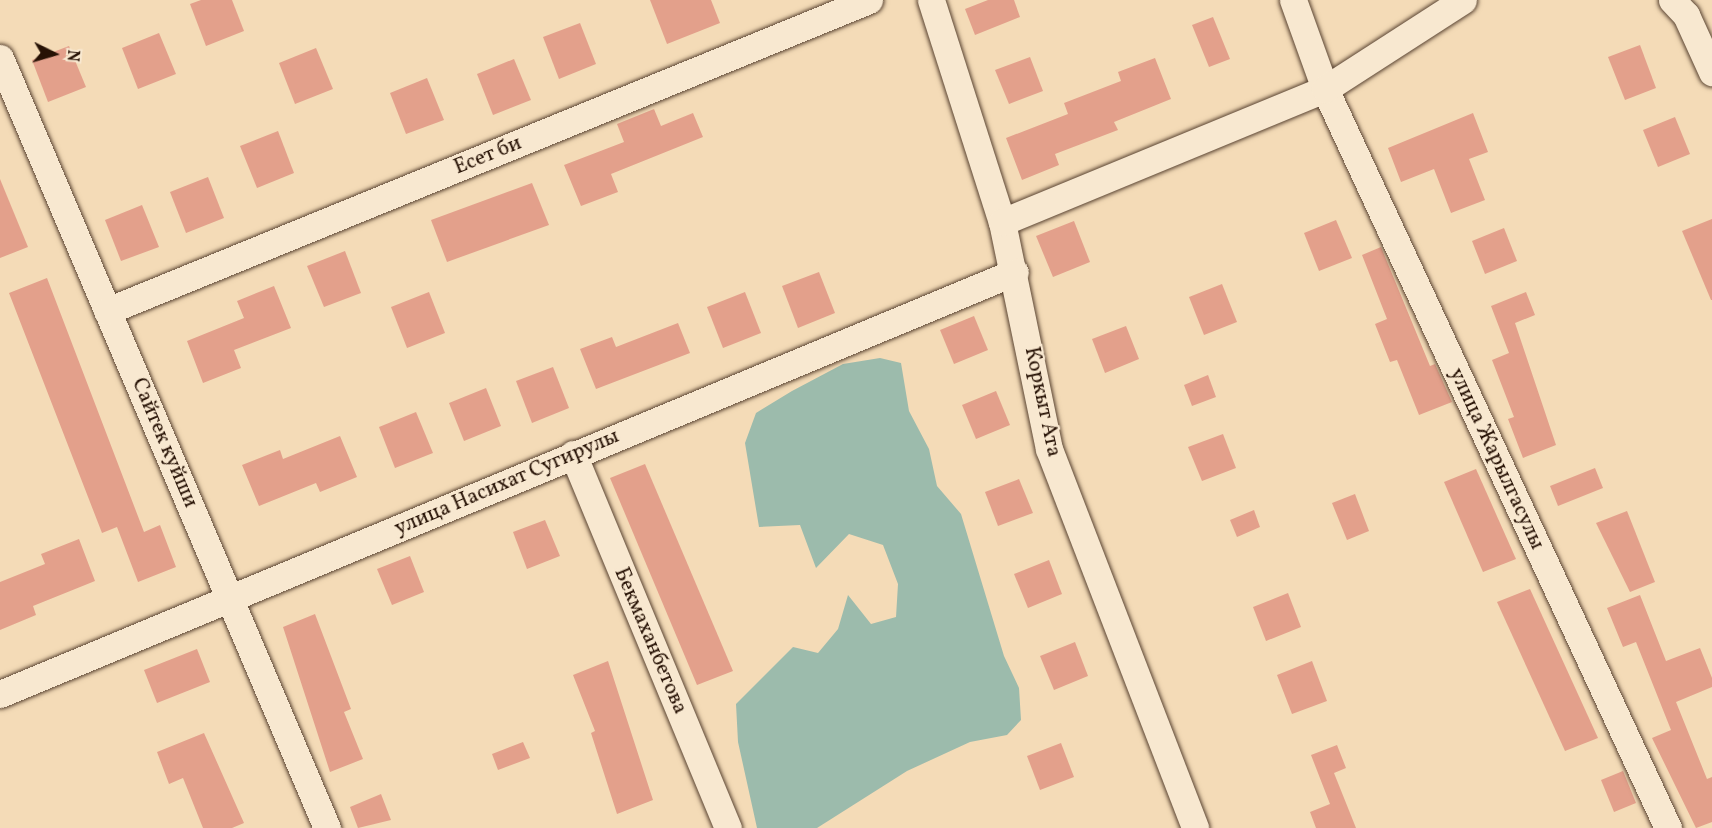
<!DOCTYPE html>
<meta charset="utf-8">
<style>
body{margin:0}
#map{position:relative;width:1712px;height:828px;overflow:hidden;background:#f4dbb7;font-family:Vollkorn,serif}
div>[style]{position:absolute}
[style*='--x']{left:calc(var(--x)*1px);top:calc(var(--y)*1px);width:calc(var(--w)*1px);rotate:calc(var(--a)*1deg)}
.water>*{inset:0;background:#9cbbac}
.building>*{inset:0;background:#e3a08b}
.roads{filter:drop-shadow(0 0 2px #5a4432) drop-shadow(0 0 2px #5a4432)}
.minor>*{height:27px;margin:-13.5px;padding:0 13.5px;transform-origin:13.5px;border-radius:13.5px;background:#f8e8d0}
span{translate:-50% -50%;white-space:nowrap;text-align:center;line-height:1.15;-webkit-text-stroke:4.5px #f8e8d0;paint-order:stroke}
.street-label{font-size:21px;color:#271205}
.north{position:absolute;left:24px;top:24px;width:60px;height:60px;-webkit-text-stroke:4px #f8e8d0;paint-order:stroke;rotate:95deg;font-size:16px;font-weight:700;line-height:24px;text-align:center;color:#271205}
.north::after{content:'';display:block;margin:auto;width:21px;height:27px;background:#271205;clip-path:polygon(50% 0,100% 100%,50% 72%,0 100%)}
</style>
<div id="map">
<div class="water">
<i style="clip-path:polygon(880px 358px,901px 363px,909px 411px,929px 449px,937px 486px,961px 514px,1004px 656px,1019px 688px,1021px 720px,1007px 735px,970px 742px,907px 771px,817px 828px,757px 828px,738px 742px,736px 704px,793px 647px,818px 653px,838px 629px,848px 595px,871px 624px,896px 617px,898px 584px,883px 545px,849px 534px,816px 568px,800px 525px,759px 527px,745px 443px,756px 413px,792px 391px,843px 364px)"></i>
</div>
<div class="building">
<i style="clip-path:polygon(201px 0,232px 0,244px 31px,206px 46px,190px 4px)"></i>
<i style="clip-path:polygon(650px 0,711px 0,720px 23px,667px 44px)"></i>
<i style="clip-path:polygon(988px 0,1014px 0,1020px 17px,975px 35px,965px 9px)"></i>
<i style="clip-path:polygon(1213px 17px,1230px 59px,1209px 67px,1192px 25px)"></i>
<i style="clip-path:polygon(580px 23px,596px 64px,559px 79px,543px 37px)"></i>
<i style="clip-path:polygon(159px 33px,176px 74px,138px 89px,122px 48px)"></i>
<i style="clip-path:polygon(1640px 45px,1656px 88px,1625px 100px,1608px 57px)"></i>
<i style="clip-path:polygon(69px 46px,86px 87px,48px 102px,32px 60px)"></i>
<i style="clip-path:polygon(316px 48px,333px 89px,295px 104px,279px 63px)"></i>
<i style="clip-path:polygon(1030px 57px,1043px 91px,1009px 104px,995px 70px)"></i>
<i style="clip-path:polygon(1155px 58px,1171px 99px,1114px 122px,1118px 130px,1055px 154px,1059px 165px,1022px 180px,1006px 138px,1068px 114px,1064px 103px,1121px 81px,1118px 72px)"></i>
<i style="clip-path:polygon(514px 59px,531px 100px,493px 115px,477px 74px)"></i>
<i style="clip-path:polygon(427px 78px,444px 120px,406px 134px,390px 93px)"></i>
<i style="clip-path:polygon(654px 109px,661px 126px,693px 113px,703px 137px,611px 174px,618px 192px,581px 206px,564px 165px,624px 142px,617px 124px)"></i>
<i style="clip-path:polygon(1473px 113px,1488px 152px,1469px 159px,1485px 200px,1451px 213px,1434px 169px,1401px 182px,1388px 148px)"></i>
<i style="clip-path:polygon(1675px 117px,1690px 154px,1658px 167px,1643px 130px)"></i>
<i style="clip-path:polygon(278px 131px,294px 173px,257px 188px,240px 146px)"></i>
<i style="clip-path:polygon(208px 177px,224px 218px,186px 233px,170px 192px)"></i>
<i style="clip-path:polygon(0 179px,28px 247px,0 258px)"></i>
<i style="clip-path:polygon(532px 183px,549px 225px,447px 262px,431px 220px)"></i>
<i style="clip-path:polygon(142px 205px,159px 247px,121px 261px,105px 220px)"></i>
<i style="clip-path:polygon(1712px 219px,1712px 300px,1711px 300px,1682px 231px)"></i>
<i style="clip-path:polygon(1336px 220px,1352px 258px,1319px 271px,1304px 233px)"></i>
<i style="clip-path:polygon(1074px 221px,1090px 262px,1053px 277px,1036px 236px)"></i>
<i style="clip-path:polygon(1504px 228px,1517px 261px,1485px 274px,1472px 241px)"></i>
<i style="clip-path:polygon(1381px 247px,1430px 366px,1435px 364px,1452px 402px,1419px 415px,1397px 360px,1390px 362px,1375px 324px,1387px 319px,1362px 255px)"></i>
<i style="clip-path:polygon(345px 251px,361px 293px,324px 307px,307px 266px)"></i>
<i style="clip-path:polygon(819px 272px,835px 313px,798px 328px,782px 286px)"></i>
<i style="clip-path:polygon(47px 278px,144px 532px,160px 525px,176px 567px,138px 582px,117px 527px,102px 533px,9px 293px)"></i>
<i style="clip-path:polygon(1222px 284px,1237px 322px,1204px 335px,1189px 297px)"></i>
<i style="clip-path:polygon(274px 286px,291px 328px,234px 350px,241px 368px,203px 383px,187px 341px,244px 318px,237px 301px)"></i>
<i style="clip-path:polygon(429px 292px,445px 333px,407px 348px,391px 307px)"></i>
<i style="clip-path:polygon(745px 292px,761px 333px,723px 348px,707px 307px)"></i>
<i style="clip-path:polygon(1526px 292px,1535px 315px,1515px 323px,1556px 445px,1523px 458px,1508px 419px,1514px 417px,1492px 360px,1509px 353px,1491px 306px)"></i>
<i style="clip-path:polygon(974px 316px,988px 350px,954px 364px,940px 330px)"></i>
<i style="clip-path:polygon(678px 323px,690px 353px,596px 389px,580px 349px,612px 337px,616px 347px)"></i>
<i style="clip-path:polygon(1126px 326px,1139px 359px,1105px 373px,1092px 339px)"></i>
<i style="clip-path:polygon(553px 367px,569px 408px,532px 423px,516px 381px)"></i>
<i style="clip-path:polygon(1208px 375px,1216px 397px,1192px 406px,1184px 385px)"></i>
<i style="clip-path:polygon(486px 388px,501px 426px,464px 441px,449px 403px)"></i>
<i style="clip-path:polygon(996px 391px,1010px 425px,976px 439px,962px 405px)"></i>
<i style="clip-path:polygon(416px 412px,433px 453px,395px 468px,379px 427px)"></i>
<i style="clip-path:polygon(1223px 434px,1236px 468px,1202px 481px,1188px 447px)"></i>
<i style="clip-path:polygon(340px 436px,357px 477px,320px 492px,316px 483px,259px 506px,242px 465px,280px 450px,283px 459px)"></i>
<i style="clip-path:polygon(645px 464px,733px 671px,697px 685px,610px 478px)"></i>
<i style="clip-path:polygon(1595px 468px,1603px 488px,1558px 506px,1550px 486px)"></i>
<i style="clip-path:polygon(1476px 469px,1516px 559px,1483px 572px,1444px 482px)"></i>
<i style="clip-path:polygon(1019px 479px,1033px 513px,998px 526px,985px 492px)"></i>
<i style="clip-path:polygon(1355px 494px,1369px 531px,1347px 540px,1332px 503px)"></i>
<i style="clip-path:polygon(1254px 510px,1260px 527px,1237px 537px,1230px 520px)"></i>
<i style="clip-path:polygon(1627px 511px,1655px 582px,1630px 592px,1596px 523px)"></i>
<i style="clip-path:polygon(545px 520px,560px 556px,527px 569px,513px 532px)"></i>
<i style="clip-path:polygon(79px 539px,95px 581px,33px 606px,36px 615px,0 630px,0 582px,45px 564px,41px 554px)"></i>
<i style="clip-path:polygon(410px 556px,424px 592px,392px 605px,377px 569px)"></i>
<i style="clip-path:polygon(1049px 560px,1062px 594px,1028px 608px,1014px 574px)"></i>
<i style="clip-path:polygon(1530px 589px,1598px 738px,1565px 751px,1497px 602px)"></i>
<i style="clip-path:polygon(1288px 593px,1301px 627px,1266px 641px,1253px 607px)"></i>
<i style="clip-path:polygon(1640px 595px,1666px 661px,1700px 648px,1712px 678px,1712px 687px,1676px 702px,1707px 779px,1712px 777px,1712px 822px,1696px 828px,1652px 738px,1671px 730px,1636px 642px,1623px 647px,1607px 608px)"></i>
<i style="clip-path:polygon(315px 614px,351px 709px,344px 712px,363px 759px,330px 772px,283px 627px)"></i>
<i style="clip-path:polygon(1075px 642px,1088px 676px,1054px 690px,1040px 656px)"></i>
<i style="clip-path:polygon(197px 649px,210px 682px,157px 703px,144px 670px)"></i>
<i style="clip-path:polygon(608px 661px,653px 800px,617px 814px,591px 733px,595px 731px,573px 675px)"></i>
<i style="clip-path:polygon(1312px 661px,1327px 701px,1292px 714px,1277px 675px)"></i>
<i style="clip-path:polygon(204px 733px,244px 823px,232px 828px,203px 828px,183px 778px,169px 784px,157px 752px)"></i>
<i style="clip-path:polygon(523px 742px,530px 758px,498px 770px,492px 754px)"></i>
<i style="clip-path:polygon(1061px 743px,1074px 777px,1040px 790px,1027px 756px)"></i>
<i style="clip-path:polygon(1337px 745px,1346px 768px,1334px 773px,1356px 828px,1316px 828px,1310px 812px,1330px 804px,1311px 755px)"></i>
<i style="clip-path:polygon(1623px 771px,1636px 803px,1614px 812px,1601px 780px)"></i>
<i style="clip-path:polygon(381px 794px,391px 820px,358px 828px,350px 807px)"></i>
</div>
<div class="roads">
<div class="minor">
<i style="--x:931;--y:0;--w:233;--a:72.3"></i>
<i style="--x:1002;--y:222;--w:232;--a:78.3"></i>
<i style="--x:1049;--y:449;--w:406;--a:68.9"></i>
<i style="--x:1293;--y:0;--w:95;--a:70.2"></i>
<i style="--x:1325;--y:89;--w:815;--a:65.1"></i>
<i style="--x:1672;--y:0;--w:21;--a:47"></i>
<i style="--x:1686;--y:15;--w:63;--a:65.5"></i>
<i style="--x:0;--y:58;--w:837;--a:66.99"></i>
<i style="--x:1002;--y:222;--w:349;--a:-22.4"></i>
<i style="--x:1325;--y:89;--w:164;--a:-32.8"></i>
<i style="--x:107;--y:311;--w:823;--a:-22.2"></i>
<i style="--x:573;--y:454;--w:405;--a:67.5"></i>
<i style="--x:0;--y:694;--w:1099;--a:-22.58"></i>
</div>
</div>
<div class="street-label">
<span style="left:488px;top:156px;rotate:-22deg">Есет би</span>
<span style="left:1042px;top:402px;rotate:78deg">Коркыт Ата</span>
<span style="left:164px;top:443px;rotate:67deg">Сайтек куйши</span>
<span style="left:1496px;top:459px;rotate:65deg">улица Жарылгасулы</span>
<span style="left:507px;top:483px;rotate:-23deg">улица Насихат Сугирулы</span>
<span style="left:650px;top:641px;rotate:67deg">Бекмаханбетова</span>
</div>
<div class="north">N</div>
</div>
